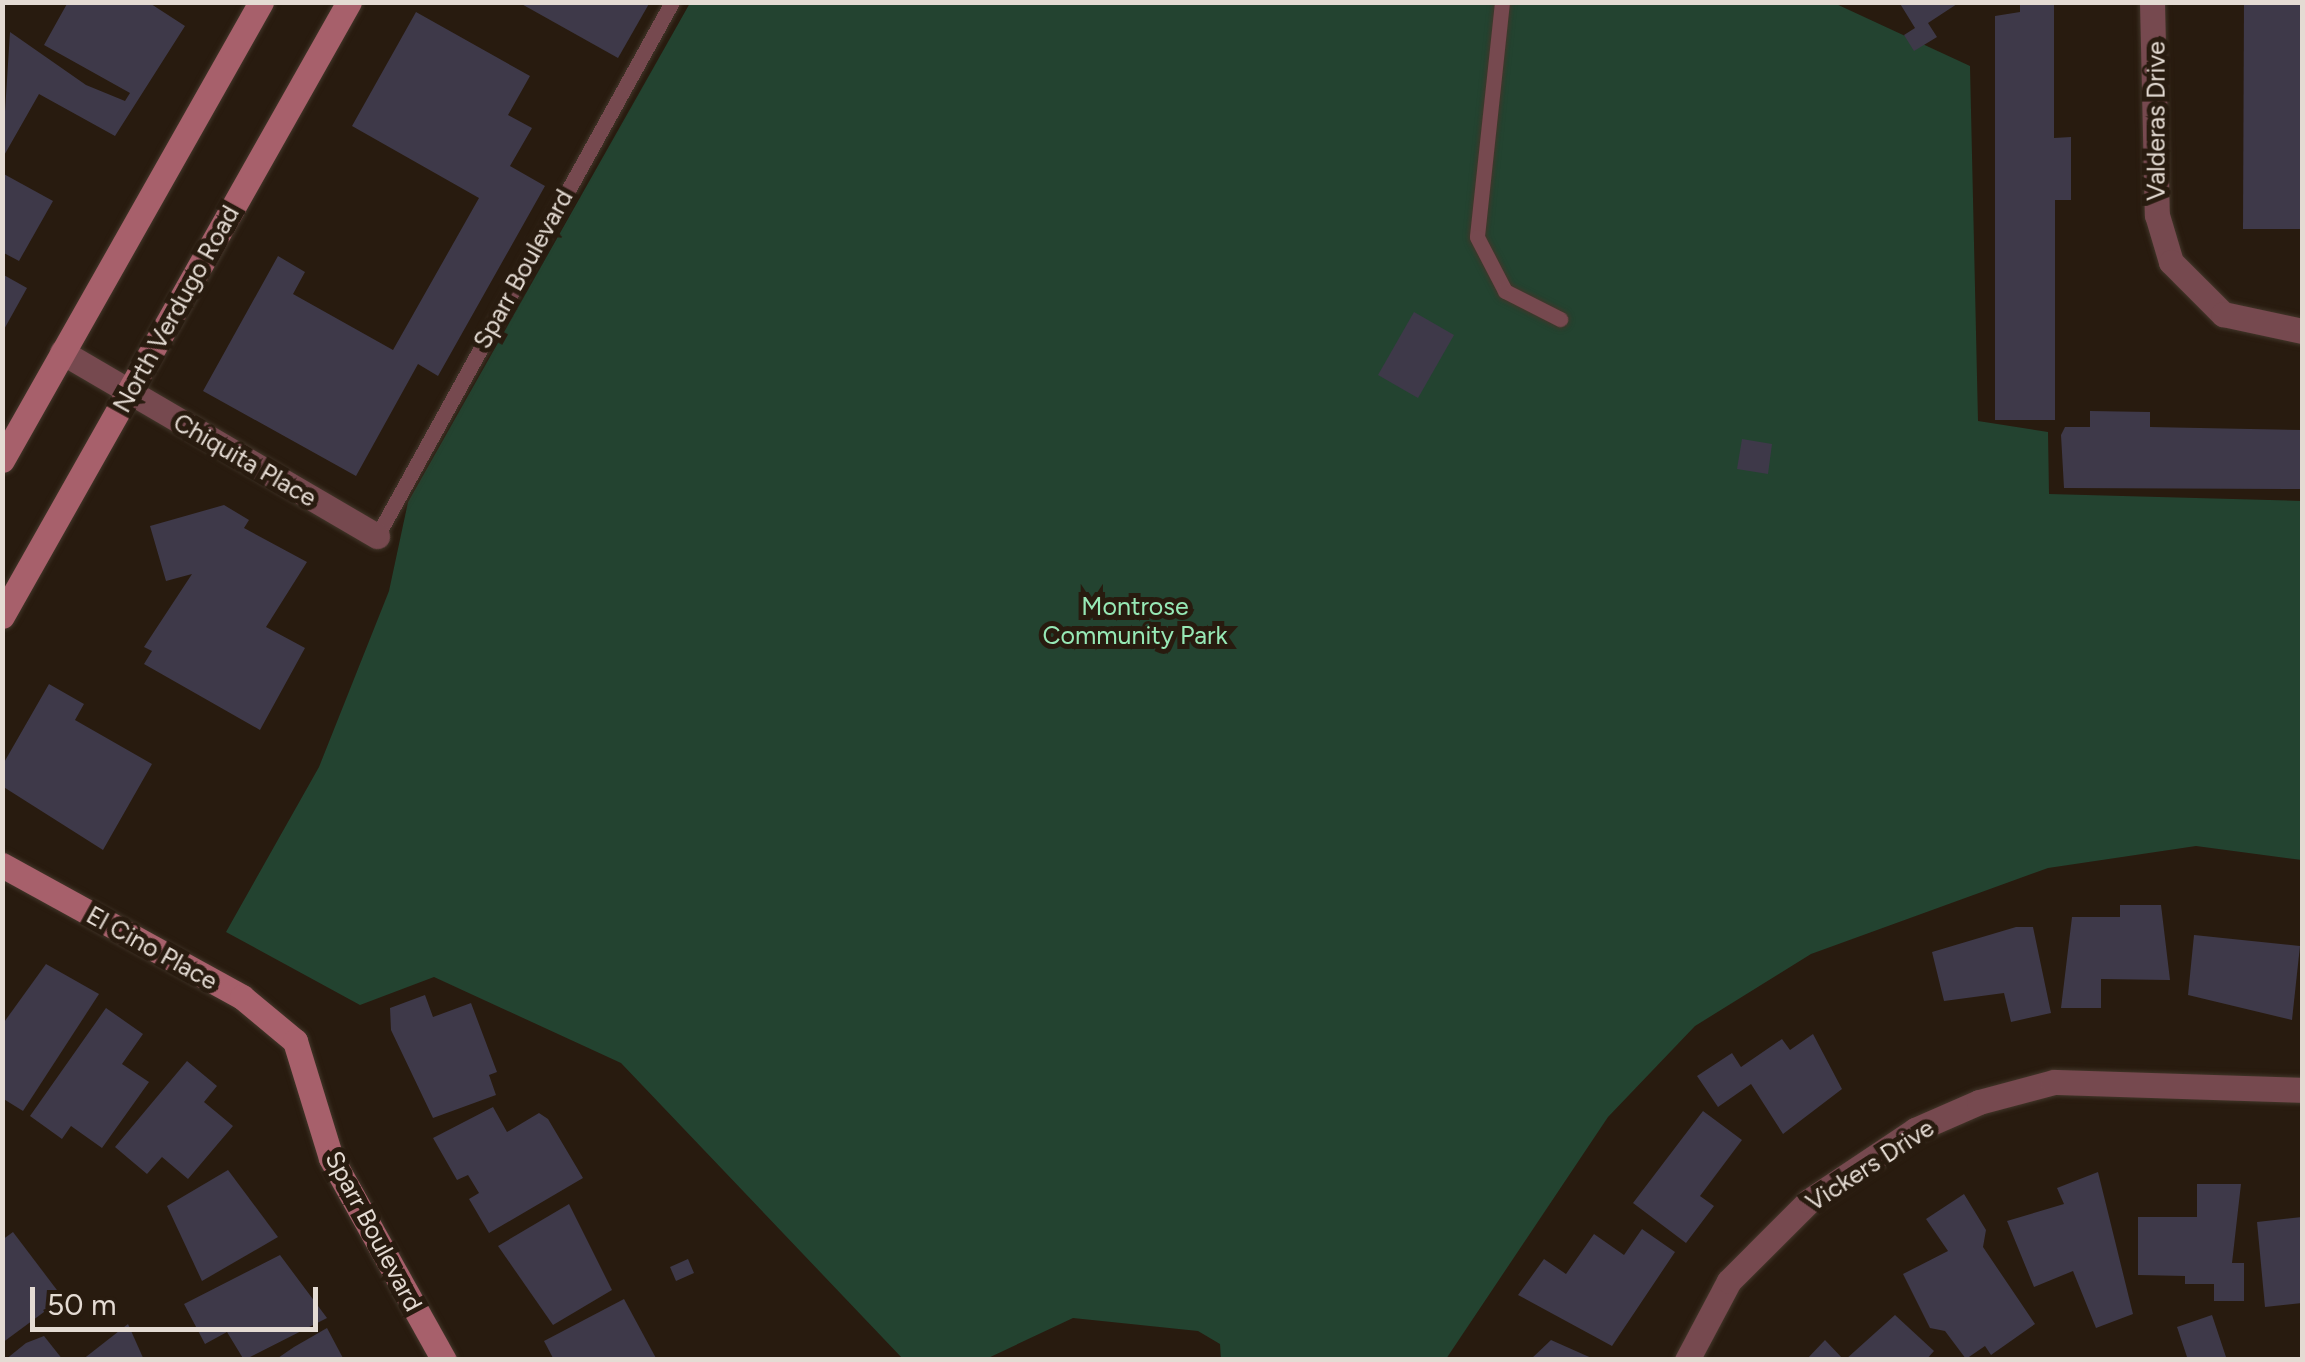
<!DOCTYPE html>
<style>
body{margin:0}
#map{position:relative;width:2305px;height:1362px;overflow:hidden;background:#281b0f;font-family:Figtree,sans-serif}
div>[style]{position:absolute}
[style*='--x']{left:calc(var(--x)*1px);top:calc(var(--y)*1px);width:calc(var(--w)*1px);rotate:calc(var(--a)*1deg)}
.green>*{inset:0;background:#234330}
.building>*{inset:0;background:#3e3949}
.roads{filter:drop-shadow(0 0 2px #42362a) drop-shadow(0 0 2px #42362a)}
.lane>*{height:15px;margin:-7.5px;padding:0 7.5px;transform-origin:7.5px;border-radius:7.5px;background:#76494f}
.street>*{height:25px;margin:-12.5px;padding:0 12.5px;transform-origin:12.5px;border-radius:12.5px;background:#76494f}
.secondary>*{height:25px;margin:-12.5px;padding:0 12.5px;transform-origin:12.5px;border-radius:12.5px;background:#a7606b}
span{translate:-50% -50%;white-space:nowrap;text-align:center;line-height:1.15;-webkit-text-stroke:10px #281b0f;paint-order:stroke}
.street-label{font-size:25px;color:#e4dbd3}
.park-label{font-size:25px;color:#97e9b6}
.frame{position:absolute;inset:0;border:5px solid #e4dbd3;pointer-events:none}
.scale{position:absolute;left:30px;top:1287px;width:288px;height:45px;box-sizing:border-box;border:5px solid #e4dbd3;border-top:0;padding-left:12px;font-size:30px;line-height:35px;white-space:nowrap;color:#e4dbd3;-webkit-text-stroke:8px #281b0f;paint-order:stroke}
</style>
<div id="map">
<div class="green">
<i style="clip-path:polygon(690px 3px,1834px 3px,1970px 66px,1978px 421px,2048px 432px,2049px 494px,2302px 501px,2302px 860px,2196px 846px,2048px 868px,1811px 954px,1695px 1026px,1608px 1117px,1446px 1359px,1221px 1359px,1220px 1344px,1198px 1331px,1073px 1318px,986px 1359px,903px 1359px,621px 1063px,434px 977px,360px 1005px,226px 932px,319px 767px,389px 591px,408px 502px)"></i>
</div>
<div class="building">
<i style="clip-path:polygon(68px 2px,148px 2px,185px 26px,115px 136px,39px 94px,2px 159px,10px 32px,86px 85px,125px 101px,130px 93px,44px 45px)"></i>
<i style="clip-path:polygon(518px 2px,650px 2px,618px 58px)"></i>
<i style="clip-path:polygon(1899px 2px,1960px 2px,1928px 23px,1937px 37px,1914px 51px,1904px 35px,1915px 28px)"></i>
<i style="clip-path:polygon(2020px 2px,2054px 2px,2054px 138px,2071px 137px,2071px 200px,2055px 200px,2055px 420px,1995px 420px,1995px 16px,2020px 12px)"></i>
<i style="clip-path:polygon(2244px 2px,2302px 2px,2302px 229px,2243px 229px)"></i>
<i style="clip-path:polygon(416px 12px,530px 76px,508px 115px,532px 128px,510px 166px,545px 186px,438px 376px,418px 364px,356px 476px,203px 391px,278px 256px,305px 272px,293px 294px,393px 350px,479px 198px,352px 126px)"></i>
<i style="clip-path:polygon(2px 173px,53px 201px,19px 261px,2px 252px)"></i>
<i style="clip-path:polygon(2px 274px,27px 288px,2px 333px)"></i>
<i style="clip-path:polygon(1414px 312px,1454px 335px,1418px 398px,1378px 375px)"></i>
<i style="clip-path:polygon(2090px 411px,2150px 412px,2150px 427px,2302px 430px,2302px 489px,2064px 488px,2061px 435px,2065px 427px,2090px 427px)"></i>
<i style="clip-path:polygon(1742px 439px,1772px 444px,1768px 474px,1737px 469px)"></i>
<i style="clip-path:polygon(224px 505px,249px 520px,244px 528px,307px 562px,266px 627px,305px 648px,260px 730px,144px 664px,152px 651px,144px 647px,192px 574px,166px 581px,150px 526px)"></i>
<i style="clip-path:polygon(49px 684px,84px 704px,75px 720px,152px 764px,103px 850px,2px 786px,2px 766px)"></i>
<i style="clip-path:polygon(2120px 905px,2161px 905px,2170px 980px,2101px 979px,2101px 1008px,2061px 1008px,2072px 917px,2120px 917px)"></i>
<i style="clip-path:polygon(2016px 927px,2033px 927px,2051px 1013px,2011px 1022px,2004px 993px,1944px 1001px,1932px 952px)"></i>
<i style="clip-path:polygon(2194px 935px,2300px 946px,2292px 1020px,2188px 995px)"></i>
<i style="clip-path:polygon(46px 964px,99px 994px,23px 1111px,2px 1098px,2px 1025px)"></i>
<i style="clip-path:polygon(425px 995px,433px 1017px,471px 1003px,497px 1072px,489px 1075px,496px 1095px,433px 1118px,391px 1030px,390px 1008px)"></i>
<i style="clip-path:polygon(106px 1008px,143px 1034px,122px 1064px,149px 1082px,102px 1148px,71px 1126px,62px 1139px,30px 1116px)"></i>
<i style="clip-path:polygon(1813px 1034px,1842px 1089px,1783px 1134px,1751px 1084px,1718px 1107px,1697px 1076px,1732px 1053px,1741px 1067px,1782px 1039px,1790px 1050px)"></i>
<i style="clip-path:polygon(187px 1061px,217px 1086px,204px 1102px,233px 1126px,188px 1179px,162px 1157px,147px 1174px,115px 1147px)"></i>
<i style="clip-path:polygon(493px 1107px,507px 1132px,539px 1113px,548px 1119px,583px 1178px,489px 1233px,469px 1199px,479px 1193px,468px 1175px,457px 1180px,433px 1138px)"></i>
<i style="clip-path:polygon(1703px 1111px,1742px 1140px,1700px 1196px,1714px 1206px,1686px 1243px,1633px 1203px)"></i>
<i style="clip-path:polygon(228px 1170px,278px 1237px,202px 1281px,167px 1206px)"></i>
<i style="clip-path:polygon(2098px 1172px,2133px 1314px,2096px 1328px,2073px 1271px,2034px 1287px,2007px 1221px,2064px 1204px,2057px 1188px)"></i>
<i style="clip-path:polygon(2197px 1184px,2241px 1184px,2232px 1263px,2244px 1263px,2244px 1301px,2214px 1301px,2214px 1284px,2185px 1284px,2185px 1276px,2138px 1275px,2138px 1217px,2197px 1217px)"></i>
<i style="clip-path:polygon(1964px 1194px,1986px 1230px,1983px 1247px,2035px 1324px,1991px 1355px,1985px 1346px,1966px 1359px,1945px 1331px,1930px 1328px,1903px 1274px,1948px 1251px,1926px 1219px)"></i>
<i style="clip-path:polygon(569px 1204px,612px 1290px,553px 1325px,498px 1246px)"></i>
<i style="clip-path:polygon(2302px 1217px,2302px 1303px,2265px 1307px,2257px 1222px)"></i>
<i style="clip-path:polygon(1642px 1229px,1675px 1252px,1612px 1346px,1518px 1295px,1544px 1259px,1566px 1274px,1594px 1234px,1624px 1255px)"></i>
<i style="clip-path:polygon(13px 1232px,63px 1298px,2px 1343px,2px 1240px)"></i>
<i style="clip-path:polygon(280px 1255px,327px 1318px,244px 1360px,227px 1332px,205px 1344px,184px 1304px)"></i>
<i style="clip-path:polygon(688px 1259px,694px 1273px,676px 1281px,670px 1267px)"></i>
<i style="clip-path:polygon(624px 1299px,657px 1360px,554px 1360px,544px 1341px)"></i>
<i style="clip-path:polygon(1895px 1315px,1934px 1351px,1926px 1360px,1845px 1360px)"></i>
<i style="clip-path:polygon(2212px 1315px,2227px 1360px,2188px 1360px,2177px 1327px)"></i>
<i style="clip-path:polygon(128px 1324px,144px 1360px,82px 1360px)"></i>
<i style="clip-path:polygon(327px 1328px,344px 1360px,275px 1360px,294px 1347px)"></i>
<i style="clip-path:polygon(44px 1336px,63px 1360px,5px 1360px,26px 1343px)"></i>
<i style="clip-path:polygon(1551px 1340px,1596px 1360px,1530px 1360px)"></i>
<i style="clip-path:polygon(1825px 1340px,1844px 1360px,1806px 1360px)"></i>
</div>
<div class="roads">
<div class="lane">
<i style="--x:1502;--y:2;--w:236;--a:96.1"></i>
<i style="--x:1477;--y:237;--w:61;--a:62.6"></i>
<i style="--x:1505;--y:291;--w:62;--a:27"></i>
<i style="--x:377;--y:536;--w:610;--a:-61.08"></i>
</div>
<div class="street">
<i style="--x:2152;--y:2;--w:213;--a:88.7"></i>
<i style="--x:2157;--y:215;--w:49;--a:73.4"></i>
<i style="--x:2171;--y:262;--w:74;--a:45"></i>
<i style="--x:2223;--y:314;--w:81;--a:12.1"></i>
<i style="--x:62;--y:352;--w:365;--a:30.3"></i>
<i style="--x:1687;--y:1360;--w:89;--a:-62"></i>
<i style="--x:1729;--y:1281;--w:113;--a:-45"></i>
<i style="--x:1809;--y:1201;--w:128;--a:-33.8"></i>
<i style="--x:1915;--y:1130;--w:70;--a:-23.6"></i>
<i style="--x:1979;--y:1102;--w:78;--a:-14.9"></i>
<i style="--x:2054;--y:1082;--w:248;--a:1.8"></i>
</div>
<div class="secondary">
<i style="--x:2;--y:460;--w:526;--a:-60.51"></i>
<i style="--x:2;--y:616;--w:705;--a:-60.53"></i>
<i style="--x:2;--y:865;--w:274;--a:28.8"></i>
<i style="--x:242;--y:997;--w:69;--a:39.7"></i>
<i style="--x:295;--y:1041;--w:122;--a:72.9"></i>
<i style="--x:331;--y:1158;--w:231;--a:60.8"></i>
</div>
</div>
<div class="street-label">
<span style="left:2156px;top:121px;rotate:-90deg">Valderas Drive</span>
<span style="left:523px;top:269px;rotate:-61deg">Sparr Boulevard</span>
<span style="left:176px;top:309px;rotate:-61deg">North Verdugo Road</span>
<span style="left:245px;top:460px;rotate:30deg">Chiquita Place</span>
<span style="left:152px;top:948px;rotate:29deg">El Cino Place</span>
<span style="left:1870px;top:1165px;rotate:-33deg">Vickers Drive</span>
<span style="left:374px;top:1231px;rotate:62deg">Sparr Boulevard</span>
</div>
<div class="park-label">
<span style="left:1135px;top:621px">Montrose<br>Community Park</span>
</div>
<div class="frame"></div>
<div class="scale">50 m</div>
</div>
